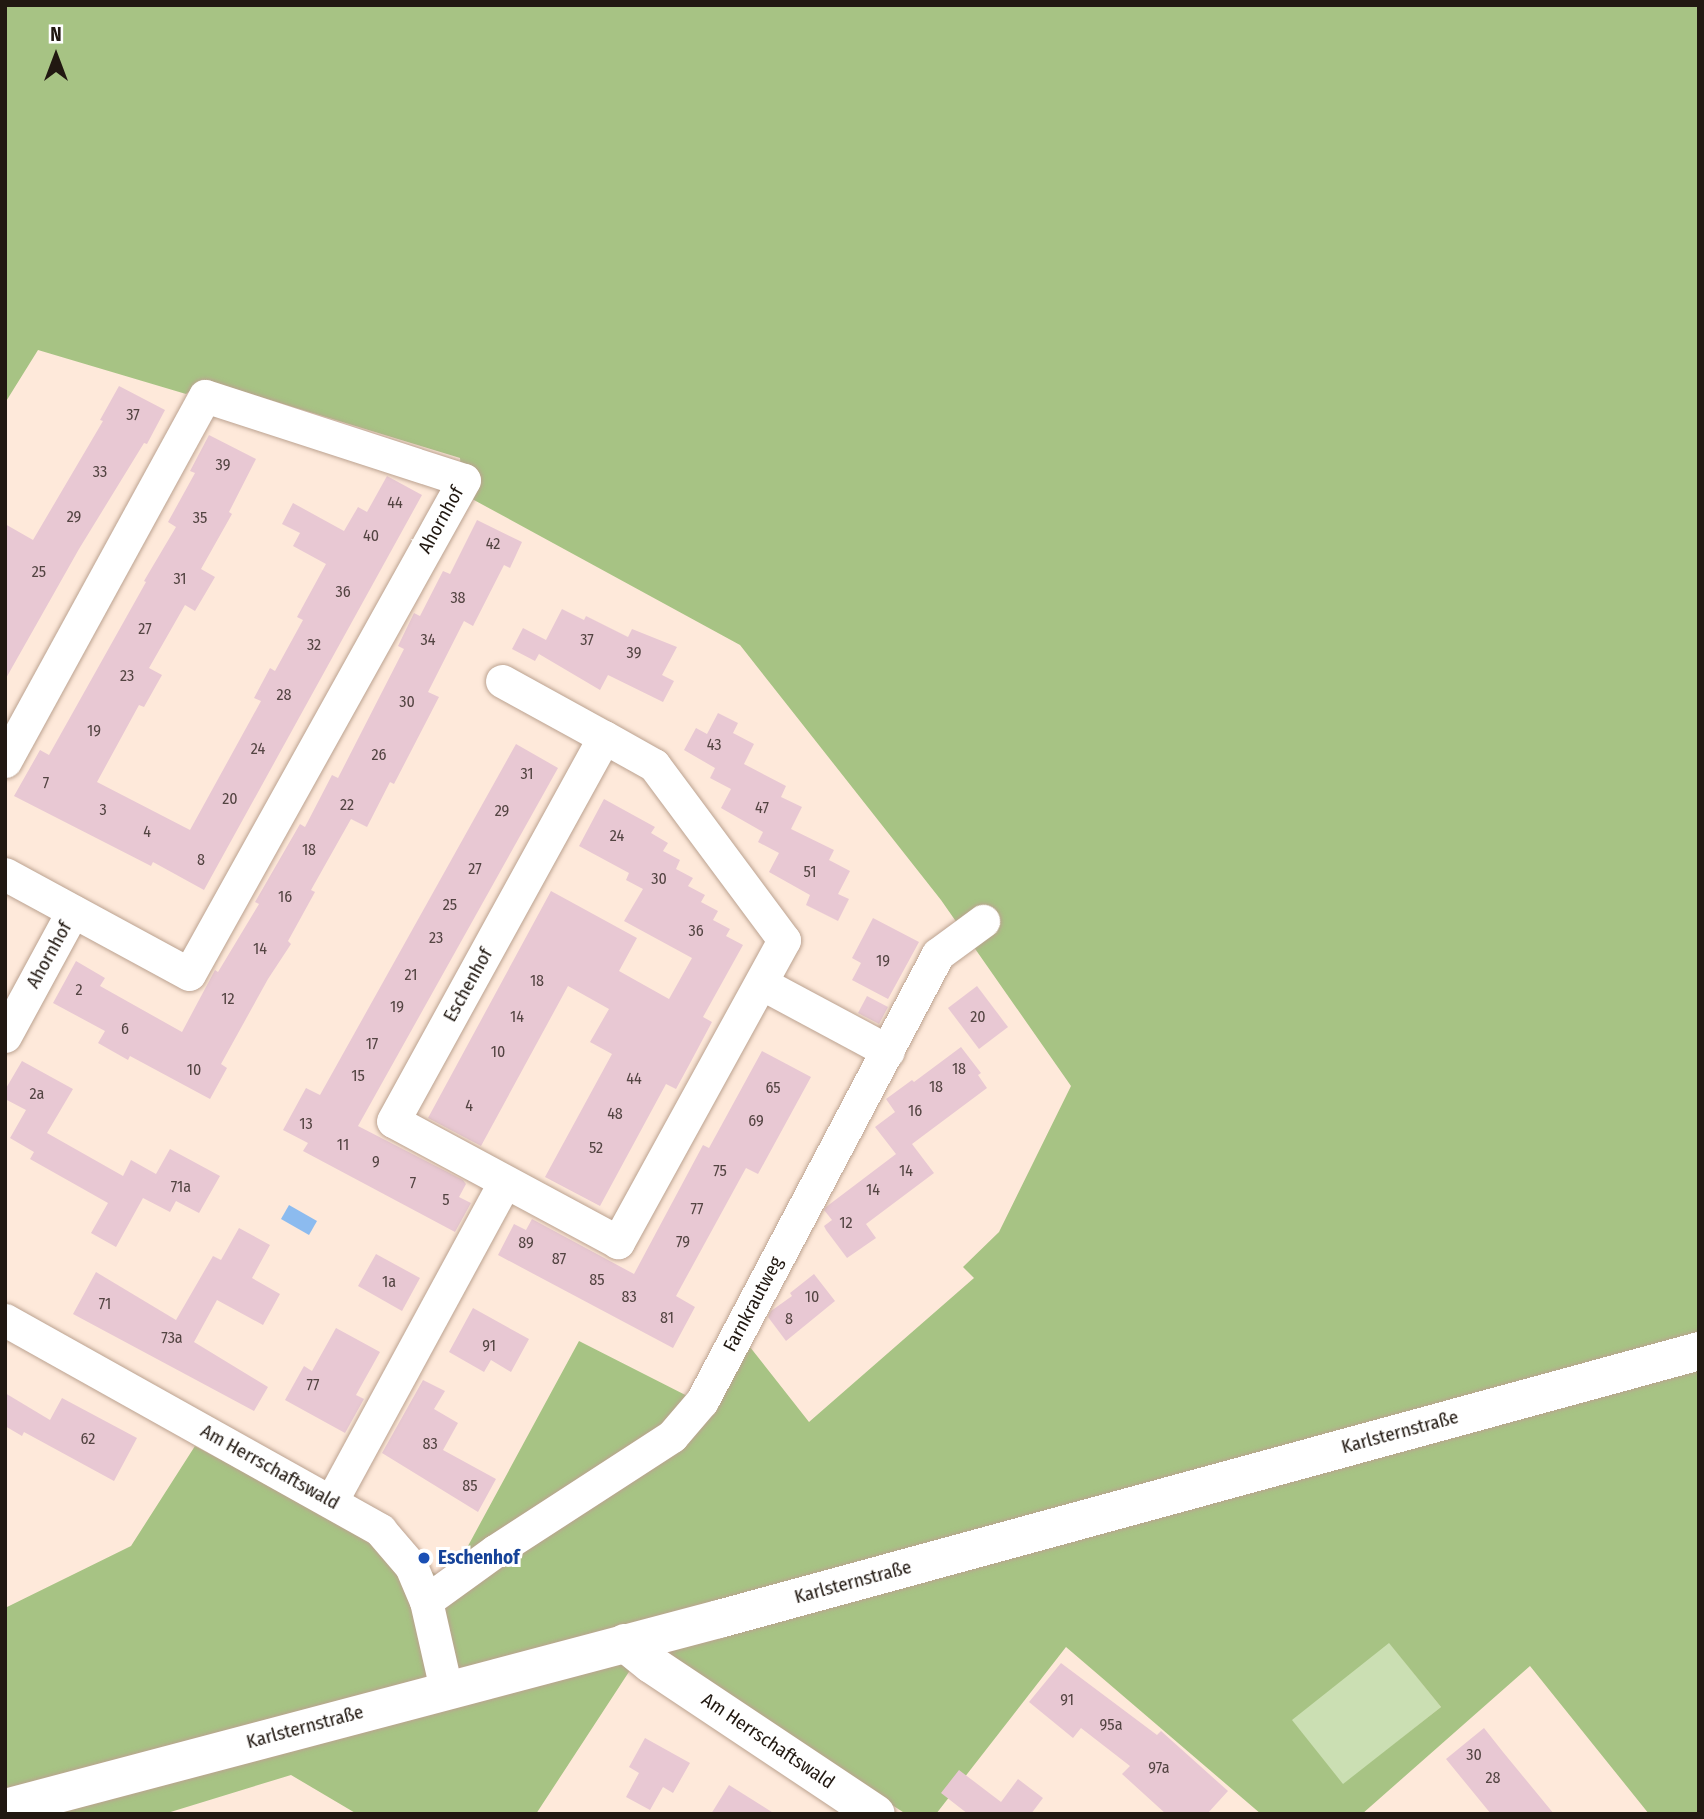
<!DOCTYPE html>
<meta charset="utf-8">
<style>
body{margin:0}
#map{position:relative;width:1704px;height:1819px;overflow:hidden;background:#fee9da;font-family:"Fira Sans Condensed",sans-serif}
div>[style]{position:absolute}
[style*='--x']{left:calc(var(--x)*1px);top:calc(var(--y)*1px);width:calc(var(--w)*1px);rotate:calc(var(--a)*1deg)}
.green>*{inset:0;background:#cbdfb3}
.forest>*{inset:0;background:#a7c384}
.water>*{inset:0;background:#8cbbef}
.building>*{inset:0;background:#e8c8d3}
.roads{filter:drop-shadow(0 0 2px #bba290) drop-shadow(0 0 2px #bba290)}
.street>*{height:33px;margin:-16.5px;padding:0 16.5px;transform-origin:16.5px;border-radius:16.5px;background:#fff}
.secondary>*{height:38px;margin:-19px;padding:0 19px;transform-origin:19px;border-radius:19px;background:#fff}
.dots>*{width:19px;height:19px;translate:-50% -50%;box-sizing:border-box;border:4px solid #fff;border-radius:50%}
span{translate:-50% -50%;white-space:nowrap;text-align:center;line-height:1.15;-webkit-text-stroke:6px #fff;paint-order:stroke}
.number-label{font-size:16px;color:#534442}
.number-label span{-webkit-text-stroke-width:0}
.street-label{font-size:19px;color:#211811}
.transit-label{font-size:19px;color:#164399;font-weight:700}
.left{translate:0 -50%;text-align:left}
.frame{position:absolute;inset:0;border:7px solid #211811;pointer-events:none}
.north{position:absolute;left:21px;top:21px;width:70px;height:70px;-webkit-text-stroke:5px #fff;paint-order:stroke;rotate:0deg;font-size:19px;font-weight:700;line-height:28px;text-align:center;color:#211811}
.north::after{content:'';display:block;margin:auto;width:24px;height:32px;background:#211811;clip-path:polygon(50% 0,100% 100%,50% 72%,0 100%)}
</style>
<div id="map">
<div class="green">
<i style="clip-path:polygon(1389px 1642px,1441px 1707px,1343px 1785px,1291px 1720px)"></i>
</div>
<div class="forest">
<i style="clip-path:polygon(evenodd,5px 5px,1699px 5px,1699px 1814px,1649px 1814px,1530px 1666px,1362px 1814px,1261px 1814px,1066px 1647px,936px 1814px,906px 1814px,762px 1721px,638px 1658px,536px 1814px,357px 1814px,291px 1775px,164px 1814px,5px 1814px,5px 1608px,131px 1546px,195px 1446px,449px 1581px,579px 1341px,709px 1407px,746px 1342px,809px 1422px,974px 1278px,963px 1267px,999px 1232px,1071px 1086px,941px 900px,740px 645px,463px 494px,460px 458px,205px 380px,186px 394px,38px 350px,5px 403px,5px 5px,1389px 1643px,1441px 1707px,1343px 1784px,1292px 1720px,1389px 1643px)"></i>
</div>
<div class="water">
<i style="clip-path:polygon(289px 1205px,317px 1221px,309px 1235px,281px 1219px)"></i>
</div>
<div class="building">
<i style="clip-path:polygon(119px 386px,165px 410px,147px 444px,144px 443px,79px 549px,5px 680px,5px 524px,33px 540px,103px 421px,100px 420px)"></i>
<i style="clip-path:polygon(209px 435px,256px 459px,229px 512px,232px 514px,201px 569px,215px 577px,195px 611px,185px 605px,149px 668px,162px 675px,144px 707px,139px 705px,97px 782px,190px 830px,261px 701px,254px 698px,270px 668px,275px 671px,303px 620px,297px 617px,326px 564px,293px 546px,300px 533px,282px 524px,293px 503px,344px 531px,358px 507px,367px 512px,387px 476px,422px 495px,204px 890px,153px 862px,151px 866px,14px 796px,40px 750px,49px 755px,146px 582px,144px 581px,176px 527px,168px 522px,195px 473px,190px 471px)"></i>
<i style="clip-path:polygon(477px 520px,522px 542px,510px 568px,504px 565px,473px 626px,464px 621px,428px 692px,439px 697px,394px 784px,390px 782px,367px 827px,351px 819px,311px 890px,315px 892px,288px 941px,291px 944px,268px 979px,221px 1064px,227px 1068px,210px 1099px,130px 1056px,128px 1060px,98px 1043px,105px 1031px,53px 1003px,76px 961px,105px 978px,100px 986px,182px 1032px,215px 970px,218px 972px,259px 904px,255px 902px,300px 824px,305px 827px,332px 775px,338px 778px,404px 649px,398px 646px,414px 613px,420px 616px,443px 571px,450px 574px)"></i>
<i style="clip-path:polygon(562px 609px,584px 620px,586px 616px,628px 637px,632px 629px,677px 647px,662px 675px,674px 681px,663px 702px,608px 675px,600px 690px,539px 654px,540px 652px,535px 661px,512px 649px,523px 628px,546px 640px)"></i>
<i style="clip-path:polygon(718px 713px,738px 723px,733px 733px,754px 744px,744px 764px,786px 786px,781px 797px,802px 807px,791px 829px,834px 850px,829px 860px,850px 871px,838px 894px,849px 899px,838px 921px,806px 905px,810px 895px,769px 872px,779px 853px,758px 842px,763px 832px,721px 808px,731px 789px,710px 778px,715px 768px,684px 750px,696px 728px,707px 734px)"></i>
<i style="clip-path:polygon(516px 744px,558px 768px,358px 1126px,463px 1180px,466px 1184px,459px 1197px,471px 1203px,455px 1232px,303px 1151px,308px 1143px,283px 1130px,306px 1088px,320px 1095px)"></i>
<i style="clip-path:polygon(604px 799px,655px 827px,651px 833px,668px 843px,663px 851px,680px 860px,676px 869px,693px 878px,688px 886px,705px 895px,701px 902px,718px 911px,713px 920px,730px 929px,726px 936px,743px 945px,703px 1017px,712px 1022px,688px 1067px,676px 1089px,666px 1084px,600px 1206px,545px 1177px,612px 1054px,590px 1042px,609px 1009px,568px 986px,481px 1146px,428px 1118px,551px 891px,637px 938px,619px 971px,669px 999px,692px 958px,624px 921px,643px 889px,626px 880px,629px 873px,579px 846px)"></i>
<i style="clip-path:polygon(873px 918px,919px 942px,888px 999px,852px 980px,861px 963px,852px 958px)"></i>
<i style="clip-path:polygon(977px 986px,1008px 1027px,979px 1049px,948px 1008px)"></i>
<i style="clip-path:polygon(867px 996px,888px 1007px,879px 1024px,858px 1013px)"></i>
<i style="clip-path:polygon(961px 1047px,981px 1073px,978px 1075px,987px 1088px,912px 1144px,934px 1173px,866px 1224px,876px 1238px,847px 1258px,826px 1230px,824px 1226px,832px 1220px,824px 1210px,826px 1207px,896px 1154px,875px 1127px,895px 1112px,886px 1099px,912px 1080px,914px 1082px)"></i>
<i style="clip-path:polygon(762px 1051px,811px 1077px,758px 1174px,746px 1168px,676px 1296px,695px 1307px,673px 1348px,498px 1255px,514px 1224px,526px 1230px,532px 1219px,634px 1274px,703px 1145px,709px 1148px)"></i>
<i style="clip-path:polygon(22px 1061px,73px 1089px,47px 1133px,123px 1176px,131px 1160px,156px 1174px,170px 1149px,220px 1176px,199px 1213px,176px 1201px,170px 1212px,143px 1198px,116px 1247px,91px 1233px,108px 1203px,30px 1159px,34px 1152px,10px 1138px,26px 1110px,5px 1099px,5px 1090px)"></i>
<i style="clip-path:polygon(239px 1228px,270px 1245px,252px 1278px,280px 1294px,263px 1325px,217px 1300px,194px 1342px,268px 1387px,254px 1411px,73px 1314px,96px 1272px,176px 1320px,213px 1256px,221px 1260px)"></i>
<i style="clip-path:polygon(376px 1254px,420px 1278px,402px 1311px,358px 1286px)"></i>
<i style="clip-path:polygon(814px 1274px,835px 1301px,786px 1341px,768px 1317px,771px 1311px,792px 1296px,790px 1293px)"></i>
<i style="clip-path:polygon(473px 1308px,529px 1339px,511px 1372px,491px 1360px,484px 1372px,449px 1352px)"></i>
<i style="clip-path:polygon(336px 1328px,380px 1352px,356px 1395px,364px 1399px,345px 1433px,285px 1400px,304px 1366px,312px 1371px)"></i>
<i style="clip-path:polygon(423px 1380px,445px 1391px,434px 1409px,458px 1423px,443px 1450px,496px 1479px,478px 1512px,382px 1453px)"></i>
<i style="clip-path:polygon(5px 1393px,50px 1420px,62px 1398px,137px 1438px,114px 1481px,24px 1432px,22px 1436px,5px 1426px)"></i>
<i style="clip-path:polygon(1061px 1663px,1157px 1735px,1161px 1731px,1228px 1791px,1207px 1814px,1166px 1814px,1122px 1774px,1130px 1766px,1081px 1728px,1073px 1738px,1029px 1702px)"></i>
<i style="clip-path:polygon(1484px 1728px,1503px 1752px,1554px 1814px,1491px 1814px,1446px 1759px)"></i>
<i style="clip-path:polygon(645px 1738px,690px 1763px,673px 1793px,663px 1787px,650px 1810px,626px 1797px,639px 1773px,629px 1767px)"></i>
<i style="clip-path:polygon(959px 1770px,1001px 1802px,1018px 1779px,1043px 1798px,1031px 1814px,968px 1814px,941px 1793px)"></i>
<i style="clip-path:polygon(729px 1785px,775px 1814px,711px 1814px)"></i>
</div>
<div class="roads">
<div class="street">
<i style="--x:502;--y:681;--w:116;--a:28.8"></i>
<i style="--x:604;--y:737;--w:57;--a:29.2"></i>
<i style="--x:654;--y:765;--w:218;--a:53.4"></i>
<i style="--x:784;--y:940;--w:345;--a:118.8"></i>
<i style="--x:618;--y:1242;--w:255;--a:-151.7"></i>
<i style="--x:393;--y:1121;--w:438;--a:-61.2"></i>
<i style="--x:5;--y:761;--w:416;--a:-61.3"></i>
<i style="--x:205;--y:396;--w:272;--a:18"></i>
<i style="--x:464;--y:480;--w:565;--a:119.1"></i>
<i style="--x:189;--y:974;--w:209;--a:-151.5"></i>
<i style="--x:761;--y:983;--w:144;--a:28.2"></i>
<i style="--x:5;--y:1036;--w:142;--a:-61.5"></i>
<i style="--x:5;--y:1320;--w:430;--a:29.2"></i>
<i style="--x:380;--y:1530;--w:48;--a:49.3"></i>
<i style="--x:411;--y:1566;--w:38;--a:67"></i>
<i style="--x:426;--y:1601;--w:90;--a:77.2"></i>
<i style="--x:332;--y:1500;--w:362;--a:-61.5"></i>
<i style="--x:426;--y:1601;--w:85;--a:-35.9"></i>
<i style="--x:495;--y:1551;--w:211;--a:-33"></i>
<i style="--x:672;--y:1436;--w:46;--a:-49.4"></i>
<i style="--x:702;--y:1401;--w:505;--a:-62.17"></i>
<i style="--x:938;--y:954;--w:56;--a:-36.3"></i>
</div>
<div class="secondary">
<i style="--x:625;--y:1643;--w:33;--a:39"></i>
<i style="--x:651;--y:1664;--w:270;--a:33.7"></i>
<i style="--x:5;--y:1808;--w:739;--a:-14.83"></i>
<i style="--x:719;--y:1619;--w:1016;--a:-15.29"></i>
</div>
</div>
<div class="dots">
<i style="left:424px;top:1558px;background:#1a4fb4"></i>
</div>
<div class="number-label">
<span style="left:133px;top:415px">37</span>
<span style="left:223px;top:465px">39</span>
<span style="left:100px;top:472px">33</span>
<span style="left:395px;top:503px">44</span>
<span style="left:74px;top:517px">29</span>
<span style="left:200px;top:518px">35</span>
<span style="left:371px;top:536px">40</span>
<span style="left:493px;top:544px">42</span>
<span style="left:39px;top:572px">25</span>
<span style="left:180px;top:579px">31</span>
<span style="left:343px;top:592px">36</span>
<span style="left:458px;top:598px">38</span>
<span style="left:145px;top:629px">27</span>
<span style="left:428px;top:640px">34</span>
<span style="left:587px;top:640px">37</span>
<span style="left:314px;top:645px">32</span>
<span style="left:634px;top:653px">39</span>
<span style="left:127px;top:676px">23</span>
<span style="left:284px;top:695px">28</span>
<span style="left:407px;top:702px">30</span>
<span style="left:94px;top:731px">19</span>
<span style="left:714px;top:745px">43</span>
<span style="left:258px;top:749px">24</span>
<span style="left:379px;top:755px">26</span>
<span style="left:527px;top:774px">31</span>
<span style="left:46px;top:783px">7</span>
<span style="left:230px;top:799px">20</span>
<span style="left:347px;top:805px">22</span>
<span style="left:762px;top:808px">47</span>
<span style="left:103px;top:810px">3</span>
<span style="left:502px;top:811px">29</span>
<span style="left:147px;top:832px">4</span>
<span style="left:617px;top:836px">24</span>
<span style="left:309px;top:850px">18</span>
<span style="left:201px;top:860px">8</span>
<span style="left:475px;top:869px">27</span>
<span style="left:810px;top:872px">51</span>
<span style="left:659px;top:879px">30</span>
<span style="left:285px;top:897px">16</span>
<span style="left:450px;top:905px">25</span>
<span style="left:696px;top:931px">36</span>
<span style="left:436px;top:938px">23</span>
<span style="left:260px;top:949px">14</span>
<span style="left:883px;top:961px">19</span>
<span style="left:411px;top:975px">21</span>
<span style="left:537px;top:981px">18</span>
<span style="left:79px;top:990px">2</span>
<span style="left:228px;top:999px">12</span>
<span style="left:397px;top:1007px">19</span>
<span style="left:517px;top:1017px">14</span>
<span style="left:978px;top:1017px">20</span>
<span style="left:125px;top:1029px">6</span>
<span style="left:372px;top:1044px">17</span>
<span style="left:498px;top:1052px">10</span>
<span style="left:959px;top:1069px">18</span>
<span style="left:194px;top:1070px">10</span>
<span style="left:358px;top:1076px">15</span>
<span style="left:634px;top:1079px">44</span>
<span style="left:936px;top:1087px">18</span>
<span style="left:773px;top:1088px">65</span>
<span style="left:37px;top:1094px">2a</span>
<span style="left:469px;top:1106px">4</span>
<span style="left:915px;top:1111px">16</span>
<span style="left:615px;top:1114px">48</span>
<span style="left:756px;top:1121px">69</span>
<span style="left:306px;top:1124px">13</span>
<span style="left:343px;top:1145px">11</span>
<span style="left:596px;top:1148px">52</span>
<span style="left:376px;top:1162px">9</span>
<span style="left:720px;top:1171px">75</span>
<span style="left:906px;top:1171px">14</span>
<span style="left:413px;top:1183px">7</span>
<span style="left:181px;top:1187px">71a</span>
<span style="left:873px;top:1190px">14</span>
<span style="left:446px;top:1200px">5</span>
<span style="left:697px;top:1209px">77</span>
<span style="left:846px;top:1223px">12</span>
<span style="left:683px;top:1242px">79</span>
<span style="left:526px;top:1243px">89</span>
<span style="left:559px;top:1259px">87</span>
<span style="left:597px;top:1280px">85</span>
<span style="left:389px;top:1282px">1a</span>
<span style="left:629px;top:1297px">83</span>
<span style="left:812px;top:1297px">10</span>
<span style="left:105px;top:1304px">71</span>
<span style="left:667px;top:1318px">81</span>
<span style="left:789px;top:1319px">8</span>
<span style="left:172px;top:1338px">73a</span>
<span style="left:489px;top:1346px">91</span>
<span style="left:313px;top:1385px">77</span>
<span style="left:88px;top:1439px">62</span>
<span style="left:430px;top:1444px">83</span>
<span style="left:470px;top:1486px">85</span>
<span style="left:1067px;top:1700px">91</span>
<span style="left:1111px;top:1725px">95a</span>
<span style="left:1474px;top:1755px">30</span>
<span style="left:1159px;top:1768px">97a</span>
<span style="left:1493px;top:1778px">28</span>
</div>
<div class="street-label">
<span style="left:441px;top:520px;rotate:-61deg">Ahornhof</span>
<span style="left:49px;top:955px;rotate:-61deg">Ahornhof</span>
<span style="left:468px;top:985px;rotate:-61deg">Eschenhof</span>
<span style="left:753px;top:1304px;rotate:-62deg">Farnkrautweg</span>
<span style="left:1400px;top:1432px;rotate:-15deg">Karlsternstraße</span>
<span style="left:270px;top:1467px;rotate:29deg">Am Herrschaftswald</span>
<span style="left:853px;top:1582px;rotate:-15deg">Karlsternstraße</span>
<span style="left:305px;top:1727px;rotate:-15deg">Karlsternstraße</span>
<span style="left:768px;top:1741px;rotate:34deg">Am Herrschaftswald</span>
</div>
<div class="transit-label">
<span class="left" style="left:438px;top:1558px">Eschenhof</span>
</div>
<div class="frame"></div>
<div class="north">N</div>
</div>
